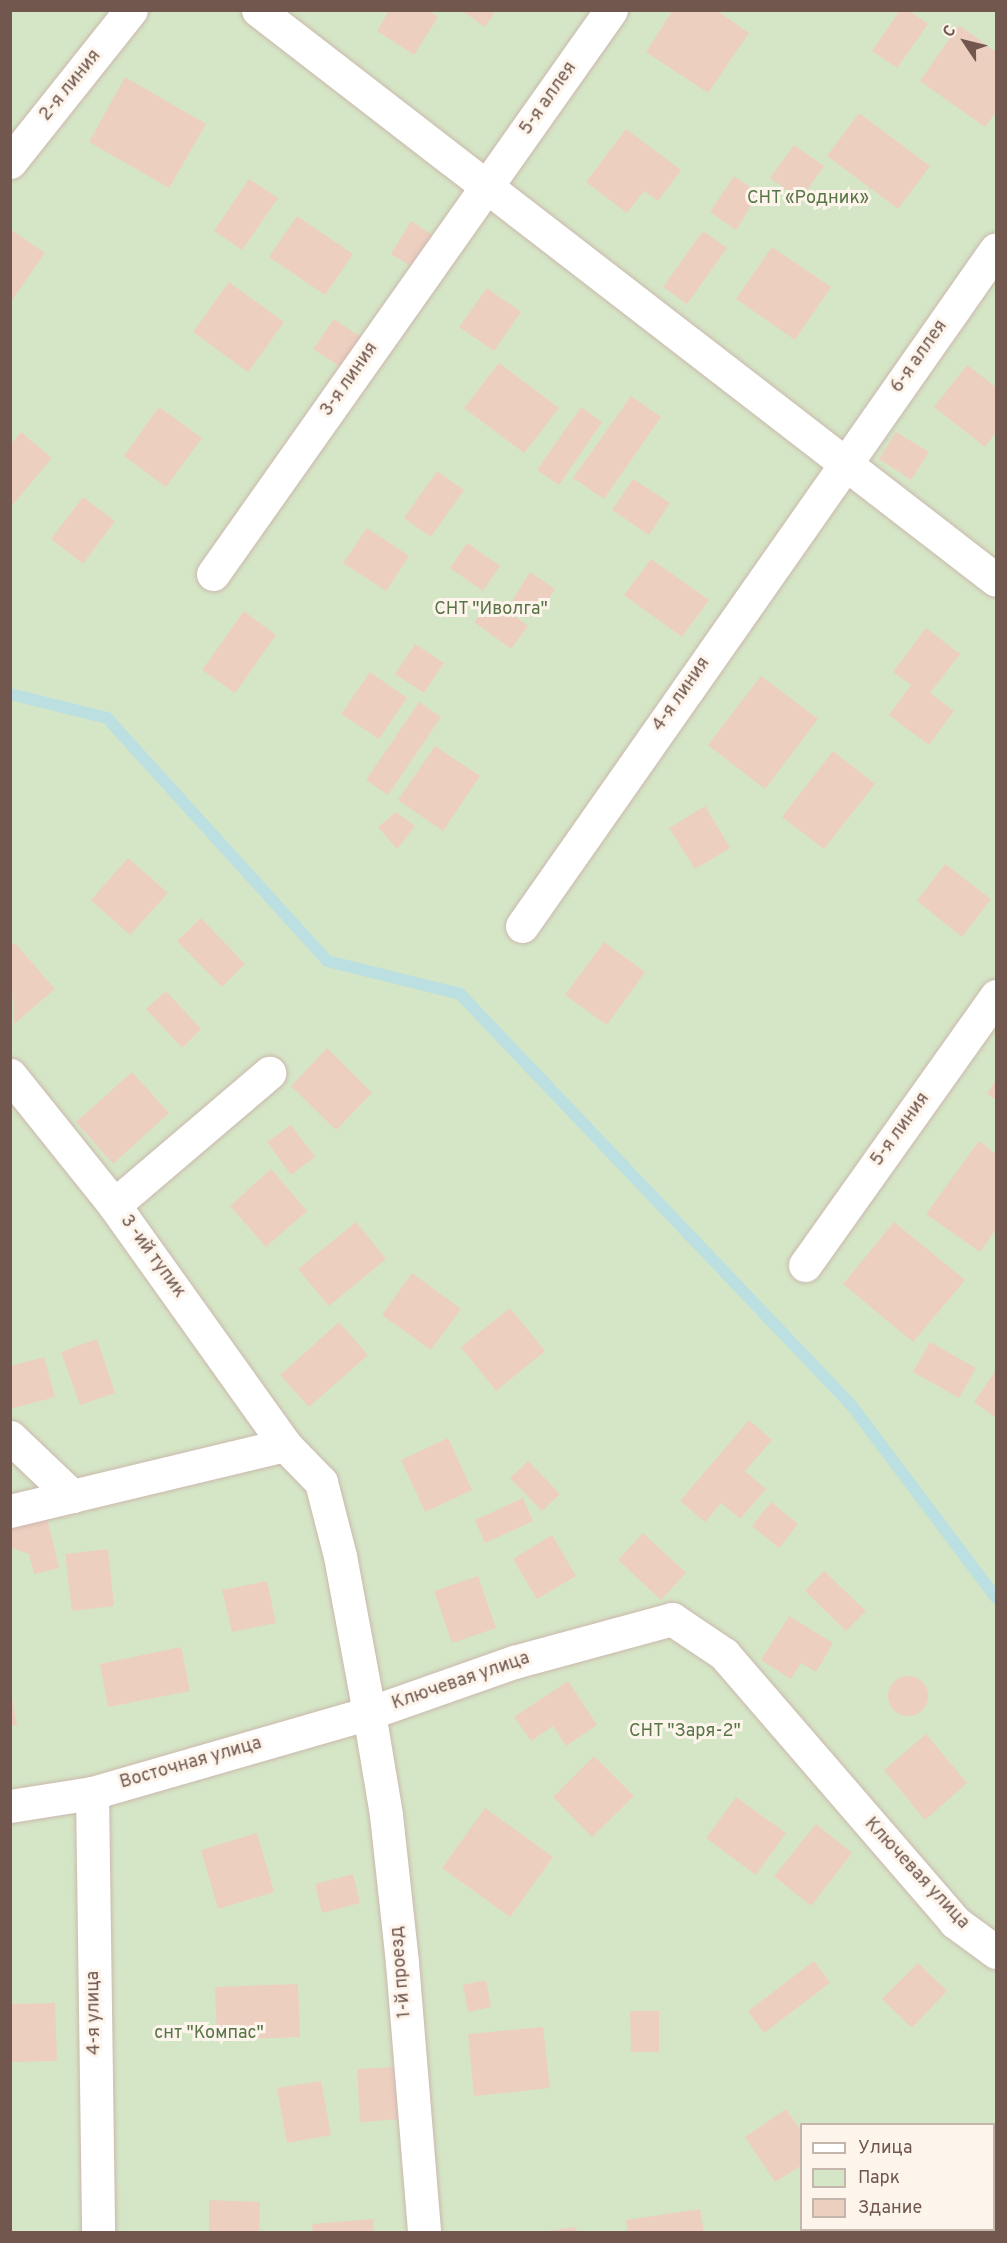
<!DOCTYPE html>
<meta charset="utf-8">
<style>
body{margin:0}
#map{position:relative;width:1007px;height:2243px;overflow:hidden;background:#faf1e6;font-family:Overpass,sans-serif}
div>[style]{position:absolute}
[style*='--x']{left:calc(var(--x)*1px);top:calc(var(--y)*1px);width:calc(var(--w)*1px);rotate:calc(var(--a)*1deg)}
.green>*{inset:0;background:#d5e6c6}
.stream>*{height:12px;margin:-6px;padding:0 6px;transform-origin:6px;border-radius:6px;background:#bcdfe2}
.building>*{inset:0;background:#edcfc0}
.round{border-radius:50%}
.roads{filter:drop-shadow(0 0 2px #cbb8ad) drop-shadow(0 0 2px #cbb8ad)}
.minor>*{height:33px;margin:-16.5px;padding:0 16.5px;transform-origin:16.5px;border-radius:16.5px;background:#fff}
span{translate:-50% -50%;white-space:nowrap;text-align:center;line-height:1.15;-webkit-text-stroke:6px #fdf5ec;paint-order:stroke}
.street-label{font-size:18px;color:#71574d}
.park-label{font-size:18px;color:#577546}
.frame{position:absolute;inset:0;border:12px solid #71574d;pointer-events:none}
.legend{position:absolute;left:800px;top:2123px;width:195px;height:108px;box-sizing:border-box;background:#fdf5ec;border:2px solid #c5b6ac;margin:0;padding:8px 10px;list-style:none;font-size:18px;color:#71574d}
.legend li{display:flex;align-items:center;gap:12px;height:30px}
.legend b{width:30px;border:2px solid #c5b6ac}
.north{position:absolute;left:935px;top:12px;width:60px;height:60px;-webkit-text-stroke:4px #fdf5ec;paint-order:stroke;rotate:305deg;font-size:16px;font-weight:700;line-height:24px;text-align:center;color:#71574d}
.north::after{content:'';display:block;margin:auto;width:21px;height:27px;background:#71574d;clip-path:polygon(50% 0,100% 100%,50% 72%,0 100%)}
</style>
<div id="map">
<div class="green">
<i style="clip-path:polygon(evenodd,11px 11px,996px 11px,996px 2232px,11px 2232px,11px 11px,802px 2124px,994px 2124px,994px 2230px,802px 2230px,802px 2124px)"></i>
</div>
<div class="stream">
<i style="--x:10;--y:694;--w:100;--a:13.9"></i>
<i style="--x:107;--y:718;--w:328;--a:47.8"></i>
<i style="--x:327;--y:961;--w:137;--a:13.9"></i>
<i style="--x:460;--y:994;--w:569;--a:46.42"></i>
<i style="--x:852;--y:1406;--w:240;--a:53.1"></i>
</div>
<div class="building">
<i style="clip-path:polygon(389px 10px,428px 10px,438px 17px,414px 55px,377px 31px)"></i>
<i style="clip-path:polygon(461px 10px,496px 10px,485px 27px)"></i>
<i style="clip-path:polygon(673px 10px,716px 10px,749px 33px,708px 93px,646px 52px)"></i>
<i style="clip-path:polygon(900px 10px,908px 10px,928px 24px,897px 68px,872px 51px)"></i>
<i style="clip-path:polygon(959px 25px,996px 52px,996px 112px,985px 127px,920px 81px)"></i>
<i style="clip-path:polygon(125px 77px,206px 124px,169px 188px,89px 142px)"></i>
<i style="clip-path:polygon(859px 113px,930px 166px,898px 209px,827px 156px)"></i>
<i style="clip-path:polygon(626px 129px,681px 170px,658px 201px,644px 191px,627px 213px,586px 182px)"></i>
<i style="clip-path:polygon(794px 145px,824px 166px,800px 200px,770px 178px)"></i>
<i style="clip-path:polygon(734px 176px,759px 193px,736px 230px,710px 212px)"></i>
<i style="clip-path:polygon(249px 179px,278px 198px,242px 250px,214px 231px)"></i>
<i style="clip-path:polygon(297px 216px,353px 254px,325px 295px,269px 257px)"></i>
<i style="clip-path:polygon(411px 221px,437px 238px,417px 270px,391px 254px)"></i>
<i style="clip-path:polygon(10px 229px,45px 253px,10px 303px)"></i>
<i style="clip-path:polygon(703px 231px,727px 248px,687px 304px,663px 287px)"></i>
<i style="clip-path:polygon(772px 247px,831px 287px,795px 340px,736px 299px)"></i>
<i style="clip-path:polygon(229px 282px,284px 322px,248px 372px,193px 332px)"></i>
<i style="clip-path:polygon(487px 288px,521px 312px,494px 351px,459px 327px)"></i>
<i style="clip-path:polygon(334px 319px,362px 338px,342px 368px,313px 349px)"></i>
<i style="clip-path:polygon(499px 363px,559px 408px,524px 453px,464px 408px)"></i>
<i style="clip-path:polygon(967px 365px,996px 387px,996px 432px,985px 447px,934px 407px)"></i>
<i style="clip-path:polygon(631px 396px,661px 417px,604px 499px,573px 478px)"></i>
<i style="clip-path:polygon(159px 407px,202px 438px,166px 487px,124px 456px)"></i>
<i style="clip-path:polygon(581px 407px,602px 422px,559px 485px,537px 470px)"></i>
<i style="clip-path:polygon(21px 432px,52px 458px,10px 508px,10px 445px)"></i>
<i style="clip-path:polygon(896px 432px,929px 452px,911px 480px,879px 459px)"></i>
<i style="clip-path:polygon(437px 471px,464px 490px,431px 537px,404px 518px)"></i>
<i style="clip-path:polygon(633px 479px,670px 503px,649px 535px,612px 510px)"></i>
<i style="clip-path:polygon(83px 497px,115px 521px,83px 564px,51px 539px)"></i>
<i style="clip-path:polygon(367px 528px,409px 556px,386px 591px,343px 563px)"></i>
<i style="clip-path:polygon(467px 543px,500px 566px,483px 591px,450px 568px)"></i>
<i style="clip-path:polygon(651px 559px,709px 600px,682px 637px,624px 595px)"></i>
<i style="clip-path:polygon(530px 572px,555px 589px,537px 617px,512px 601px)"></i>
<i style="clip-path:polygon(492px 599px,528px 626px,511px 649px,474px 622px)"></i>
<i style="clip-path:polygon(244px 611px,276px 635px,235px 693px,202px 670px)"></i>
<i style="clip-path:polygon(926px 628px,960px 654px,930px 693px,954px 711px,929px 745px,889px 715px,911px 685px,893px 672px)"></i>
<i style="clip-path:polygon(415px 644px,444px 663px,424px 693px,395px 674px)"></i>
<i style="clip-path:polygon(370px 672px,407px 698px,379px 739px,341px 714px)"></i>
<i style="clip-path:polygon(761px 676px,818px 719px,765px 789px,708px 745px)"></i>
<i style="clip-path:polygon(419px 702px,441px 717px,388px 795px,366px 780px)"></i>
<i style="clip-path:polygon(435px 746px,480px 776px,443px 831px,398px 800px)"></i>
<i style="clip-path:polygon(833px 751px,875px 784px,824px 849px,782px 817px)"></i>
<i style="clip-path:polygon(705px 806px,730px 848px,695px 869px,669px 828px)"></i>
<i style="clip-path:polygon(396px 812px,415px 826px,397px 849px,378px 827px)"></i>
<i style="clip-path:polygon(128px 858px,168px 893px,130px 935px,91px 900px)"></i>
<i style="clip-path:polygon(945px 864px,991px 899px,962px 937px,917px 901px)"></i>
<i style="clip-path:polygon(201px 918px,245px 964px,222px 987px,177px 941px)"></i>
<i style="clip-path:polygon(604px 942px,645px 972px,607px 1025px,565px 995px)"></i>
<i style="clip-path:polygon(15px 943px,55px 989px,14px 1024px,10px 947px)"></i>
<i style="clip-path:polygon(166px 991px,201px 1029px,182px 1048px,146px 1009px)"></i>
<i style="clip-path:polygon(327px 1048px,372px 1093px,336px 1130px,291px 1086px)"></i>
<i style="clip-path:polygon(132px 1072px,169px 1113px,113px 1164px,76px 1122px)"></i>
<i style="clip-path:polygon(996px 1080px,996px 1100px,987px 1094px)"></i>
<i style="clip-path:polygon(291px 1125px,315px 1157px,291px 1175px,267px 1142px)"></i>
<i style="clip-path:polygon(979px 1141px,996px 1154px,996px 1229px,980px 1252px,926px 1214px)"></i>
<i style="clip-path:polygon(271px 1169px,307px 1211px,266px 1247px,230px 1206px)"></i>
<i style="clip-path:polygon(356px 1222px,386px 1259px,329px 1306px,298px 1269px)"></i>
<i style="clip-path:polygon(894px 1222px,965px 1280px,913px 1342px,843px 1284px)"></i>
<i style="clip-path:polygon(412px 1273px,461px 1309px,431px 1350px,382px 1315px)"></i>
<i style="clip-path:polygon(510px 1308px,545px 1351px,496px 1391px,461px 1347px)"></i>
<i style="clip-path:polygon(339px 1322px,368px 1355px,309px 1407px,280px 1375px)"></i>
<i style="clip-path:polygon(97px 1339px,115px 1393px,80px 1405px,61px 1352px)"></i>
<i style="clip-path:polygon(930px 1342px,976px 1368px,959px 1398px,913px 1372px)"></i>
<i style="clip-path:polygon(44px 1357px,55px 1397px,10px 1409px,10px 1366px)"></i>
<i style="clip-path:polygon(996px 1370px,996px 1418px,974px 1402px)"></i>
<i style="clip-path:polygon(749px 1420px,772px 1440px,745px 1471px,766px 1489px,740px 1519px,721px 1503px,705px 1522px,680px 1501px)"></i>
<i style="clip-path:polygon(448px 1438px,472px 1490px,425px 1512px,401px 1460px)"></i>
<i style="clip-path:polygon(528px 1461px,560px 1494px,542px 1511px,510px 1478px)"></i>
<i style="clip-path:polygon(523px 1498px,533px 1521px,485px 1543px,475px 1520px)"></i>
<i style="clip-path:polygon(771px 1502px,798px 1524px,779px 1548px,752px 1526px)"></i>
<i style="clip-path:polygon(47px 1518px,59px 1568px,34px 1574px,29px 1554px,12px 1548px,10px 1527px)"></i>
<i style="clip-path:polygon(643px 1533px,686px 1573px,661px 1600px,618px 1560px)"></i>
<i style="clip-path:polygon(552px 1535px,576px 1576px,537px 1599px,513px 1559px)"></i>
<i style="clip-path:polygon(108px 1549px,114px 1606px,72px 1611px,65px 1554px)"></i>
<i style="clip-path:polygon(824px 1571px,866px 1611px,846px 1631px,805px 1591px)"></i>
<i style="clip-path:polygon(478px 1576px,496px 1628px,452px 1643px,434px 1591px)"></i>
<i style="clip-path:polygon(267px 1581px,276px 1623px,232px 1632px,222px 1590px)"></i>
<i style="clip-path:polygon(789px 1616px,833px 1643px,816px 1672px,801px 1663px,791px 1679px,761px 1660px)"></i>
<i style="clip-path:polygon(181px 1647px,190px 1691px,108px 1707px,100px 1664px)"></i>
<i class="round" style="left:888px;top:1676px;width:40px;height:40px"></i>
<i style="clip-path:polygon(568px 1681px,597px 1725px,566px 1746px,553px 1726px,531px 1741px,514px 1717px)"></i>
<i style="clip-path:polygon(12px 1698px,17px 1725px,10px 1726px,10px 1699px)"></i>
<i style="clip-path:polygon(926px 1734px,967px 1783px,925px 1820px,884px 1770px)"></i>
<i style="clip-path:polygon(594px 1756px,634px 1796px,592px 1837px,553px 1797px)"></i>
<i style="clip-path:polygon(736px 1797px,786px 1833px,756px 1875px,706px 1838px)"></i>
<i style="clip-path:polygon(485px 1808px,553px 1857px,510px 1917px,442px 1868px)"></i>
<i style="clip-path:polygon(816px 1824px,852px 1853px,811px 1906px,774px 1876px)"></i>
<i style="clip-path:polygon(257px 1833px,274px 1892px,218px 1909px,201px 1850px)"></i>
<i style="clip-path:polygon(353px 1874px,360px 1903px,322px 1913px,315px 1884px)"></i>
<i style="clip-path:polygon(814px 1961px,830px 1983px,764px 2033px,748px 2011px)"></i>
<i style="clip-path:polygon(918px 1963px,947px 1991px,912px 2028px,882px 1999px)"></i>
<i style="clip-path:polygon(486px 1980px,491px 2007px,468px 2012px,463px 1985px)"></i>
<i style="clip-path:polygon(298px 1984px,300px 2037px,217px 2040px,215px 1987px)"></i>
<i style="clip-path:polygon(55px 2003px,57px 2061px,10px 2062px,10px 2004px)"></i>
<i style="clip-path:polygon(630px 2011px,659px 2011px,659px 2052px,631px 2052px)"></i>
<i style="clip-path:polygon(543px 2027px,550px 2088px,474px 2096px,468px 2034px)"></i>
<i style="clip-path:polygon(397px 2067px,400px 2119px,360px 2122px,357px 2069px)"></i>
<i style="clip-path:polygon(321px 2081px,331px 2135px,287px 2143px,277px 2088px)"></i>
<i style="clip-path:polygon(786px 2109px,802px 2132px,802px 2165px,775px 2182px,745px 2137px)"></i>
<i style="clip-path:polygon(209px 2200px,260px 2202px,259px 2232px,209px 2232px)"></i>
<i style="clip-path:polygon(700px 2209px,704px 2232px,628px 2232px,626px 2220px)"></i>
<i style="clip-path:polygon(373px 2219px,374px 2232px,313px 2232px,312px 2224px)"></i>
<i style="clip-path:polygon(576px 2227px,577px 2232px,549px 2232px,549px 2231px)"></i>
<i style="clip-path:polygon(928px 2230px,978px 2230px,976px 2232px)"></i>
</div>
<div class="roads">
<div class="minor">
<i style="--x:258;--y:10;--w:932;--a:37.68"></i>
<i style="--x:10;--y:162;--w:194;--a:-51.5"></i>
<i style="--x:213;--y:574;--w:690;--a:-54.79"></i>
<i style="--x:522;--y:926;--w:826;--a:-55"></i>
<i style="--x:10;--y:1075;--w:166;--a:51.3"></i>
<i style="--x:114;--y:1205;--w:295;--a:54.5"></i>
<i style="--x:114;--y:1205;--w:204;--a:-40.4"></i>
<i style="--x:805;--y:1265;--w:330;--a:-54.6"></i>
<i style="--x:10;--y:1437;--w:86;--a:43.6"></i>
<i style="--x:72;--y:1496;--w:219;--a:-13.5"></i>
<i style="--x:285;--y:1445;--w:52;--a:45.8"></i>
<i style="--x:321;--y:1482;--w:76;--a:75.6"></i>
<i style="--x:340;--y:1556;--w:160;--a:79.5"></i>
<i style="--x:369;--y:1713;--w:154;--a:-19.4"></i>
<i style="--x:514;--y:1662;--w:164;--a:-15.2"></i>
<i style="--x:672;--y:1619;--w:63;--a:33.9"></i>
<i style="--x:724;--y:1654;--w:354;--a:49.2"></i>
<i style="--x:955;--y:1922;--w:51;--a:36.2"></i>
<i style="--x:10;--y:1511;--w:64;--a:-13.6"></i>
<i style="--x:92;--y:1793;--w:439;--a:89.2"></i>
<i style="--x:10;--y:1806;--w:83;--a:-9"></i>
<i style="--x:92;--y:1793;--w:288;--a:-16.1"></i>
<i style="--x:369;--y:1713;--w:103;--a:80.5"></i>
<i style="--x:386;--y:1815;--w:149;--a:83.8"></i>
<i style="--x:402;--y:1963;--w:270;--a:85.3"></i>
</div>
</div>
<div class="street-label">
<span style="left:71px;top:86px;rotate:-51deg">2-я линия</span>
<span style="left:549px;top:99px;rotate:-55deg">5-я аллея</span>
<span style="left:920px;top:357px;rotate:-55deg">6-я аллея</span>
<span style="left:350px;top:380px;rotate:-55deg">3-я линия</span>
<span style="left:682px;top:695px;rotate:-55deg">4-я линия</span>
<span style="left:901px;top:1130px;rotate:-54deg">5-я линия</span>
<span style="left:152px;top:1257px;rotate:54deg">3 -ий тупик</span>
<span style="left:461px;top:1682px;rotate:-19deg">Ключевая улица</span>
<span style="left:191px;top:1764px;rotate:-16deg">Восточная улица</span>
<span style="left:916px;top:1874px;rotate:47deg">Ключевая улица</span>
<span style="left:402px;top:1972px;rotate:-95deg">1-й проезд</span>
<span style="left:95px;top:2013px;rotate:-91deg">4-я улица</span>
</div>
<div class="park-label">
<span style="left:808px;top:199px">СНТ «Родник»</span>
<span style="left:491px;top:610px">СНТ "Иволга"</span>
<span style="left:685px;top:1732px">СНТ "Заря-2"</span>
<span style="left:209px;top:2034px">снт "Компас"</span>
</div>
<div class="frame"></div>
<ul class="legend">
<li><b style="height:8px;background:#fff"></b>Улица</li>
<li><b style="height:16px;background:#d5e6c6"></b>Парк</li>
<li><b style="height:16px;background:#edcfc0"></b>Здание</li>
</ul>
<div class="north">С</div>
</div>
